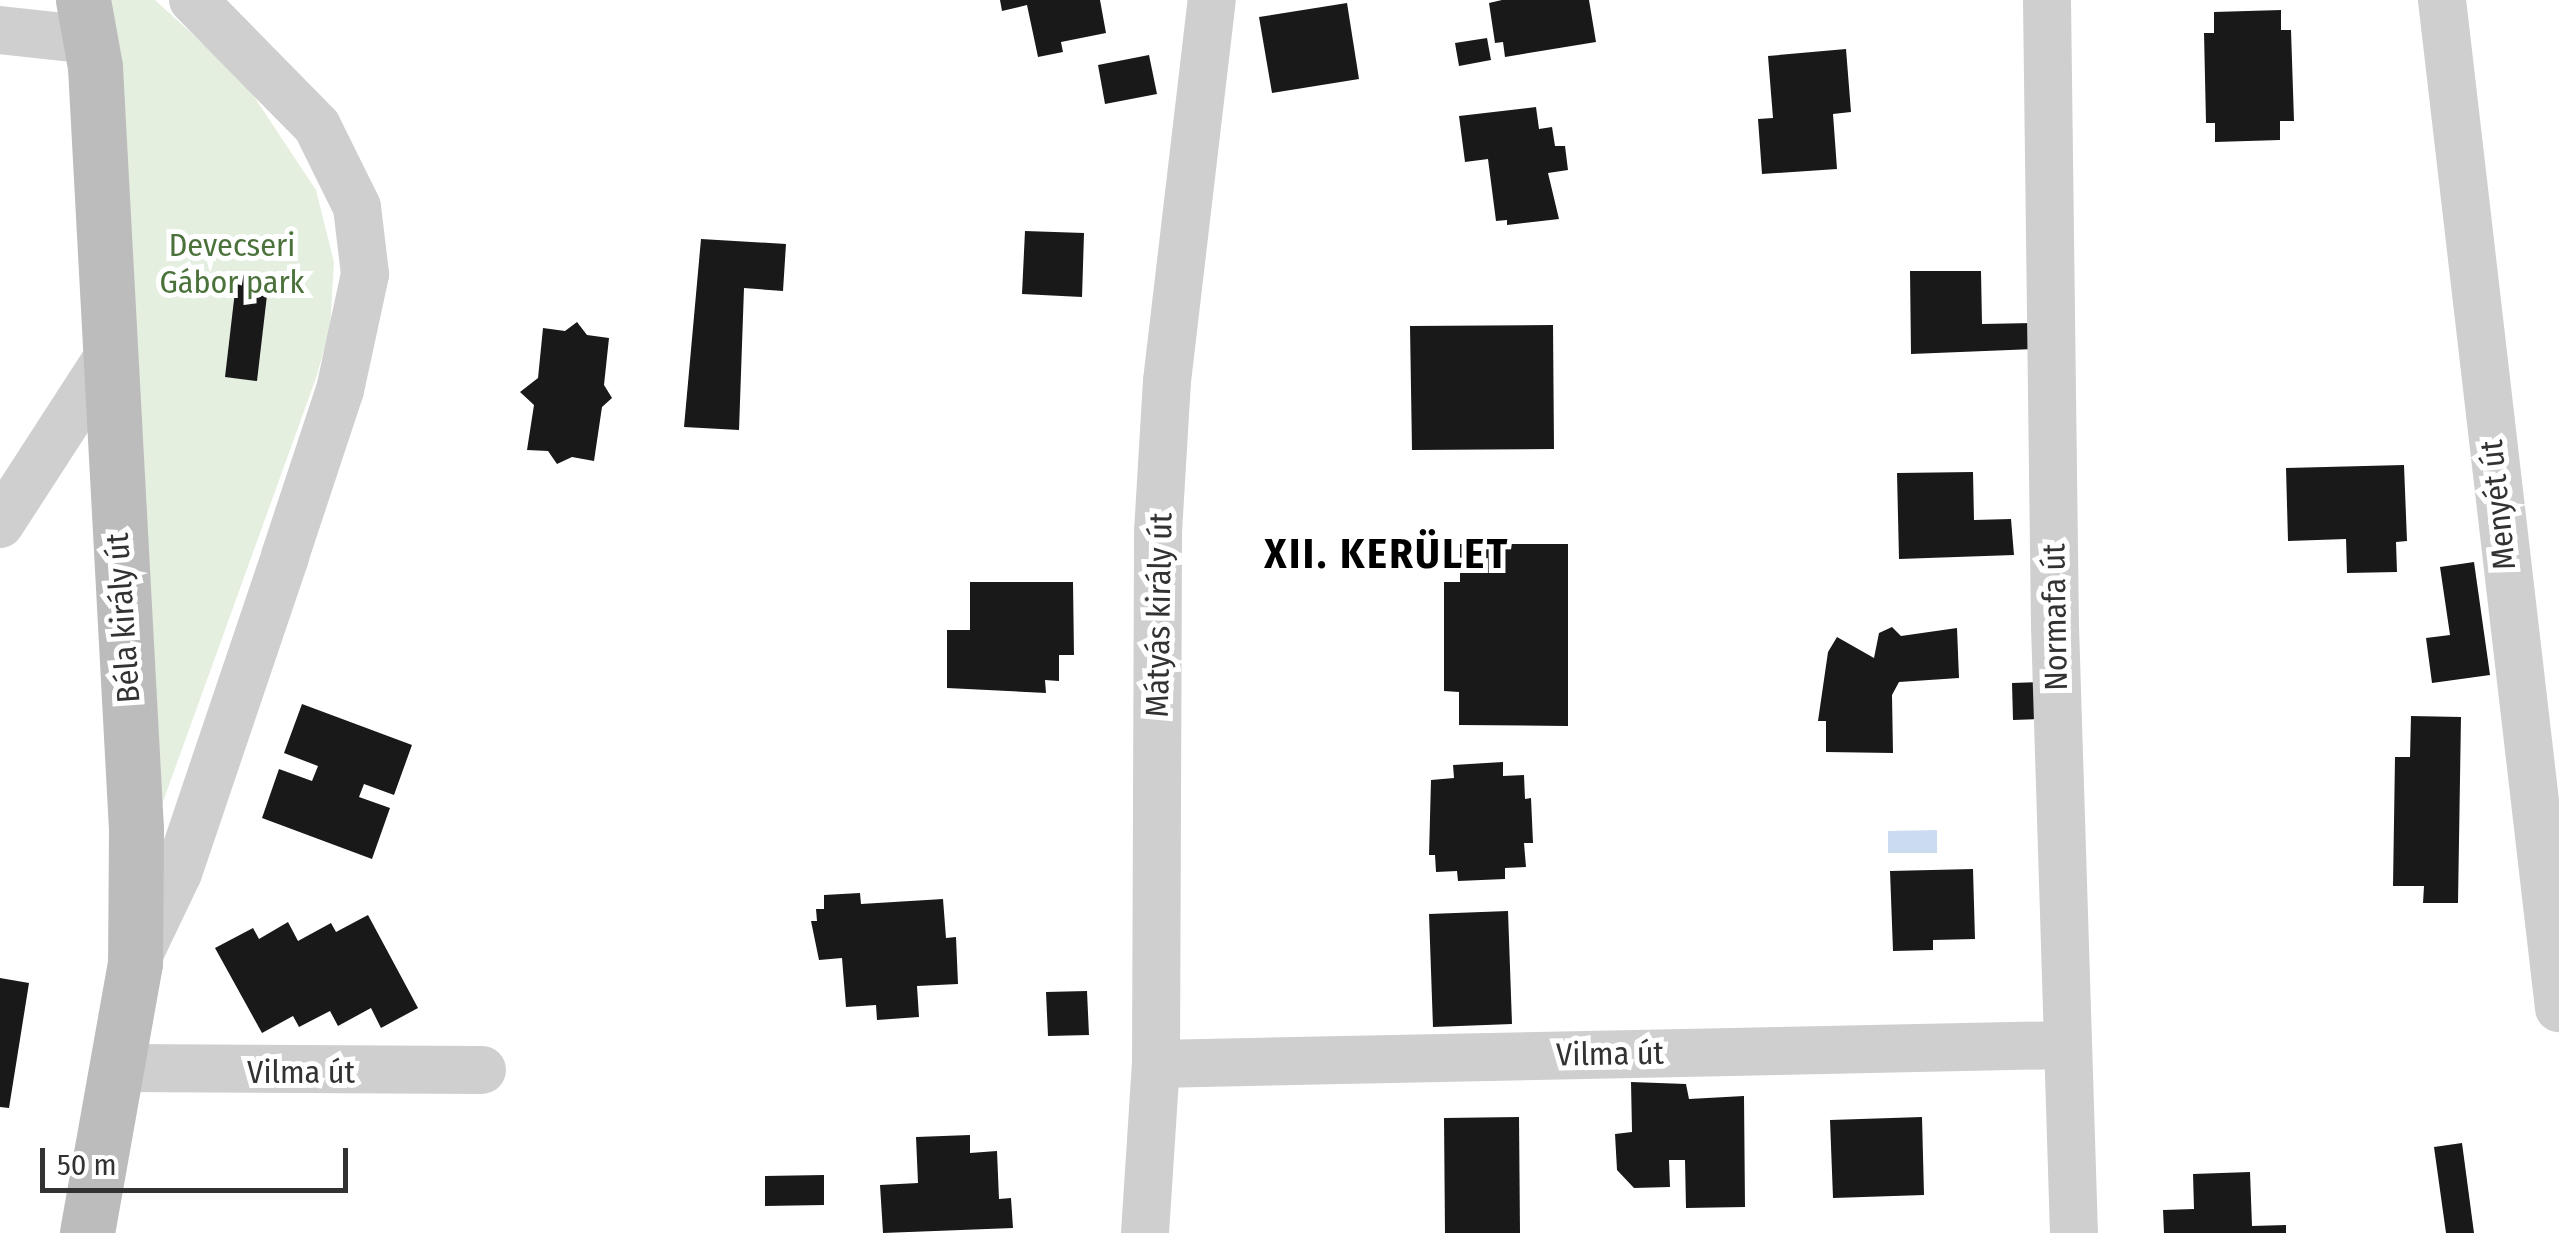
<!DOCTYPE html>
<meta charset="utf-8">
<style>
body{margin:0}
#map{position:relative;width:2559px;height:1233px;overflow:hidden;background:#fff;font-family:"Fira Sans Condensed",sans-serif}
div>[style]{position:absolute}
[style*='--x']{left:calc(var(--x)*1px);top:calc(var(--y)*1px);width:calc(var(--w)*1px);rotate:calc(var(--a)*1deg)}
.green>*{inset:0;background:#e5efe0}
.water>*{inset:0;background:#cbdbf0}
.building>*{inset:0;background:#191919}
.street>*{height:48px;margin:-24px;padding:0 24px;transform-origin:24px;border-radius:24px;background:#cfcfcf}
.secondary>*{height:55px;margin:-27.5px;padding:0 27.5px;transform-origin:27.5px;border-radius:27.5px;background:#bcbcbc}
span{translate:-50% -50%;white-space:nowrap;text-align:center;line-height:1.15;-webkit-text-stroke:10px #fff;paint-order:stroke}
.park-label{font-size:32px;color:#4b723b}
.street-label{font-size:32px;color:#323232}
.district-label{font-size:42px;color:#000;font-weight:700;letter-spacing:2.5px}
.scale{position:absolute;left:40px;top:1148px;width:308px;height:45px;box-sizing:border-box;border:5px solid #323232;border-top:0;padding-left:12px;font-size:30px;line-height:35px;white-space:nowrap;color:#323232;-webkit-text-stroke:8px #fff;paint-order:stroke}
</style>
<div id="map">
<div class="green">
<i style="clip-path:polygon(107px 0,155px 0,243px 80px,316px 190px,334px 262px,330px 329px,316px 378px,160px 810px)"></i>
</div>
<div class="water">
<i style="clip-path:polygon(1937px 830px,1937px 853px,1888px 853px,1888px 831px)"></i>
</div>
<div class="building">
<i style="clip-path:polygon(1000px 0,1100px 0,1106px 33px,1061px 42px,1063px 52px,1038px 57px,1027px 5px,1002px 11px)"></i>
<i style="clip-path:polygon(1502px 0,1589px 0,1596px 42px,1505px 57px,1503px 42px,1495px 43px,1489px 3px)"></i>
<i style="clip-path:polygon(1347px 3px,1359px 79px,1272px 93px,1259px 17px)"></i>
<i style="clip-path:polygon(2281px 10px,2281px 30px,2291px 30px,2294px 121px,2280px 121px,2280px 140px,2215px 142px,2215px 123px,2206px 123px,2204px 33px,2214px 33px,2214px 12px)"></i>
<i style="clip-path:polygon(1487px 38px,1491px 60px,1459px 66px,1455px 43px)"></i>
<i style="clip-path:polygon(1846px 49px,1851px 112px,1833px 114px,1837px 169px,1762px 174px,1758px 119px,1773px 118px,1768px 56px)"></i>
<i style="clip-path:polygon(1149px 55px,1157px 94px,1105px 104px,1098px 65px)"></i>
<i style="clip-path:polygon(1536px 107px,1539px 129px,1552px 127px,1555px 146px,1565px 146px,1568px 170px,1548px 173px,1559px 219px,1507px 225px,1507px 220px,1496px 221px,1488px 159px,1465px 162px,1459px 116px)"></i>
<i style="clip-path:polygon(1025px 231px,1084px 233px,1082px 297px,1022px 294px)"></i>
<i style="clip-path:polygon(701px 239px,786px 244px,783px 291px,744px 288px,739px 430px,684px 427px)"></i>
<i style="clip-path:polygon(1910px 271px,1981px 271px,1982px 324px,2033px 323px,2034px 349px,1911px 354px)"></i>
<i style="clip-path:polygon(237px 274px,269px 278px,257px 381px,225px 377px)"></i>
<i style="clip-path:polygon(577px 322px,587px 335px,609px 338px,604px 385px,612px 398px,602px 407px,594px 461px,572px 457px,557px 464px,548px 451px,527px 450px,534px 405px,520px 392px,538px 378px,543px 328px,565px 331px)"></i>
<i style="clip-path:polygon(1553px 325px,1554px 449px,1412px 450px,1410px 326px)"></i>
<i style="clip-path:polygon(2404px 465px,2407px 541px,2396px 542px,2397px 572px,2347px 573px,2346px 539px,2288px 541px,2286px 468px)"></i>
<i style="clip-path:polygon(1973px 472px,1974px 520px,2011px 519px,2014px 555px,1899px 559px,1897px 473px)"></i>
<i style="clip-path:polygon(1460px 544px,1568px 544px,1568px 726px,1459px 725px,1459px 692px,1444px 691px,1444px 582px,1460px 582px)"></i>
<i style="clip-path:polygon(2474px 562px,2490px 675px,2432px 683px,2426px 638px,2450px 635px,2440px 567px)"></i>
<i style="clip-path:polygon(970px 582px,1073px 582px,1074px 655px,1059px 655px,1059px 681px,1045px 680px,1046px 693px,947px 688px,947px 630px,970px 630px)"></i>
<i style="clip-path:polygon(1892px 627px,1901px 636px,1957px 628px,1959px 678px,1899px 682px,1892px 695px,1893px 753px,1826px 752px,1826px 721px,1818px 721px,1828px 652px,1837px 637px,1874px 658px,1879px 633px)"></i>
<i style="clip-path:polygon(2038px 682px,2039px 719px,2013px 720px,2012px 683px)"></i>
<i style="clip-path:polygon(302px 704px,412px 745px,394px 795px,364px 784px,359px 797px,390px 808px,372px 859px,262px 818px,279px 769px,312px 781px,318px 766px,284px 753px)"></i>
<i style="clip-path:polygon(2411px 716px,2461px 717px,2458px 903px,2423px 903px,2424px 886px,2393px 886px,2395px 757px,2410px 757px)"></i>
<i style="clip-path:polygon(1503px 762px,1503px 776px,1524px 775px,1525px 799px,1531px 798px,1533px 843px,1524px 843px,1526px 867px,1505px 868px,1505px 879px,1458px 881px,1457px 871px,1436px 872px,1435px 855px,1429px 855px,1431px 780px,1454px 778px,1453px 765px)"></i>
<i style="clip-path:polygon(1973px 869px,1975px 939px,1933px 940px,1933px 950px,1893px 951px,1890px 871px)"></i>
<i style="clip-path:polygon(860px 893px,861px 904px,943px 899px,946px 938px,956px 937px,958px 984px,917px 986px,919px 1017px,877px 1020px,876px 1005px,846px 1007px,842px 958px,819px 960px,811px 921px,817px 921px,816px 909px,824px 909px,824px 895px)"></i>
<i style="clip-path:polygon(1508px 911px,1512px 1024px,1433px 1027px,1429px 914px)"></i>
<i style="clip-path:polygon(368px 915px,418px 1008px,381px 1028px,371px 1008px,338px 1026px,330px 1011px,299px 1027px,293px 1016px,262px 1033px,215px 948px,253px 928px,259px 939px,288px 922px,298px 941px,331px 923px,336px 932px)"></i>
<i style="clip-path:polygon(0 978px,29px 983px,9px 1108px,0 1107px)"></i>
<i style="clip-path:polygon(1087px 991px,1089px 1035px,1048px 1036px,1046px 992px)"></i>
<i style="clip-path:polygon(1631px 1082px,1686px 1084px,1689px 1099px,1744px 1096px,1745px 1207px,1686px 1208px,1685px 1160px,1669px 1160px,1670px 1187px,1634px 1188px,1617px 1170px,1615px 1134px,1632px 1132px)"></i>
<i style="clip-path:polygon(1519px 1117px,1520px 1233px,1445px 1233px,1444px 1118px)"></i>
<i style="clip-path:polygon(1922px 1117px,1924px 1195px,1833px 1198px,1830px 1120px)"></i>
<i style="clip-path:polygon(970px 1135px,970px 1153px,997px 1151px,999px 1199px,1011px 1198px,1013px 1228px,883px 1233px,880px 1185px,918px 1183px,916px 1137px)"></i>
<i style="clip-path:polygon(2462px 1143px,2474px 1233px,2446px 1233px,2434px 1147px)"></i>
<i style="clip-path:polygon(2250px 1172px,2252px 1226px,2286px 1225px,2286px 1233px,2164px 1233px,2163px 1210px,2194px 1209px,2193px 1174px)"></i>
<i style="clip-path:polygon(824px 1175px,824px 1205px,765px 1206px,765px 1176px)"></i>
</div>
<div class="street">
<i style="--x:2047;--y:0;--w:626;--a:89.27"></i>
<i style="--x:2055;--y:626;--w:607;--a:88.21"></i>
<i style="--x:2442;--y:0;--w:1015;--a:83.38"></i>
<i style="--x:0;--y:30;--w:93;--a:6.2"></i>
<i style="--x:0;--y:524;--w:195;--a:-57.1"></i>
<i style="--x:135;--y:963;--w:100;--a:-64.5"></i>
<i style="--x:178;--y:873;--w:335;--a:-71.3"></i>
<i style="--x:285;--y:556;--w:175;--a:-71.7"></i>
<i style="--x:340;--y:390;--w:119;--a:-77.8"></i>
<i style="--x:365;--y:274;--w:67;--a:-96.8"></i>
<i style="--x:357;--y:207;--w:90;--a:-116.3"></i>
<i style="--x:317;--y:126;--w:177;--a:-134.5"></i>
<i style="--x:1156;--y:1064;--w:908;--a:-1.2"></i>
<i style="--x:120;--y:1068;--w:362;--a:0.3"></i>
<i style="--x:1145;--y:1233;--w:169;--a:-86.3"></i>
<i style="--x:1156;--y:1064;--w:532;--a:-89.78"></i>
<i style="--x:1158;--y:532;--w:151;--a:-86.6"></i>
<i style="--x:1167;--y:381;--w:384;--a:-83.3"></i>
</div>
<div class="secondary">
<i style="--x:83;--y:0;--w:68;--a:79.8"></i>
<i style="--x:95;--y:67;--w:763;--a:86.92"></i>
<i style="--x:136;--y:829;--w:134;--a:90.4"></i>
<i style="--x:135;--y:963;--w:274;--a:100.1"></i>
</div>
<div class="park-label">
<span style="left:232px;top:264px">Devecseri<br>Gábor park</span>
</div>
<div class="street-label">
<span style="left:2498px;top:505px;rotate:-96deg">Menyét út</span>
<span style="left:1159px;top:615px;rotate:-89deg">Mátyás király út</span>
<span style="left:2055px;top:617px;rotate:-91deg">Normafa út</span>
<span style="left:123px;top:618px;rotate:-94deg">Béla király út</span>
<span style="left:1610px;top:1054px;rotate:-1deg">Vilma út</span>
<span style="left:301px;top:1072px">Vilma út</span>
</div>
<div class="district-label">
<span style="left:1387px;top:554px">XII. KERÜLET</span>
</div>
<div class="scale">50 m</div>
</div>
